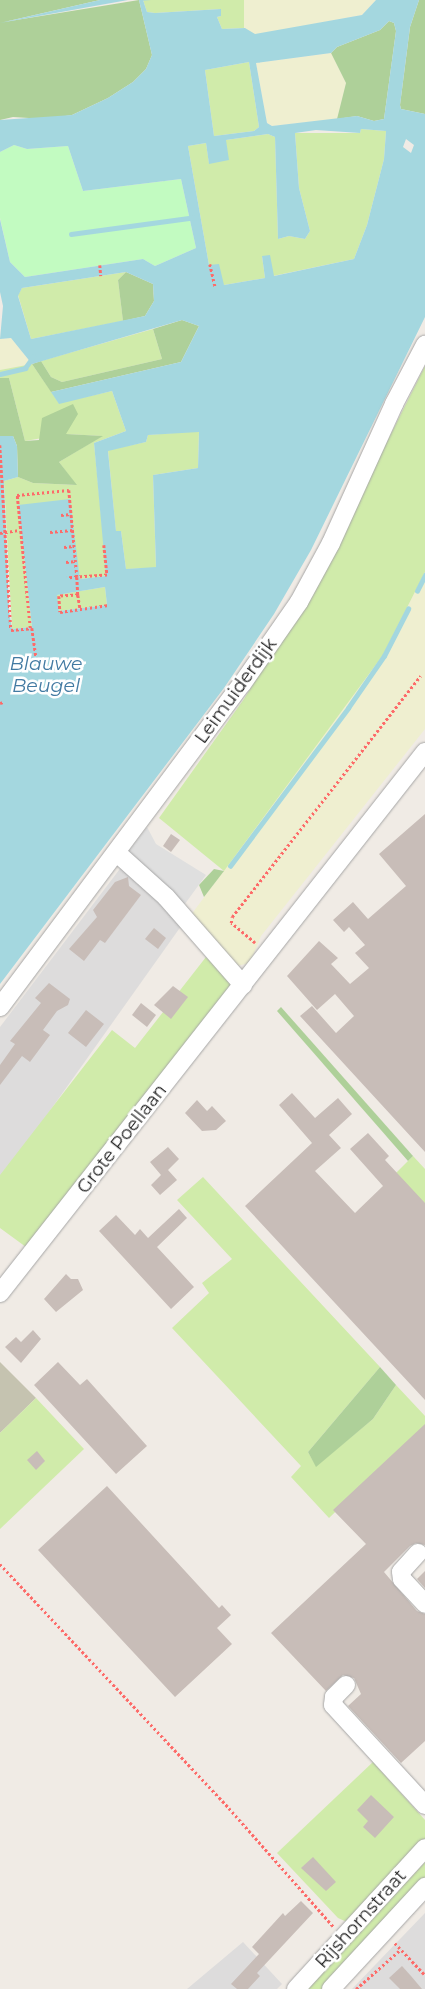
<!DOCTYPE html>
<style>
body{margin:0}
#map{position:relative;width:425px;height:1989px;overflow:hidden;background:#f0ebe5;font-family:Montserrat,sans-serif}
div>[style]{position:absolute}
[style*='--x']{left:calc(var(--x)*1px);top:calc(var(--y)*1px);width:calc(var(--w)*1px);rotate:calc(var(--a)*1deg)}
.residential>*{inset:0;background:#dddcdc}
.construction>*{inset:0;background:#c5c3b0}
.farmland>*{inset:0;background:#efefd0}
.grass>*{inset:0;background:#d0ebaa}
.forest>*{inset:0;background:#aed099}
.park>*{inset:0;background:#c2fbc1}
.parking>*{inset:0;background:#dfdfdf}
.water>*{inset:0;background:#a4d7df}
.stream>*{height:4.5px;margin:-2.25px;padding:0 2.25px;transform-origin:2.25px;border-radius:2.25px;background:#a4d7df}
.building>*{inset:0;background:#c8bdb8}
.path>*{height:2.5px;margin-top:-1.25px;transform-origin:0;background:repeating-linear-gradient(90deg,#fd6b69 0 2.5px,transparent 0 5px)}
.roads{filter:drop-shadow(0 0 1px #a6a6a6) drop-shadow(0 0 1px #a6a6a6)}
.minor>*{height:18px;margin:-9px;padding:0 9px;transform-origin:9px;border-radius:9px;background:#fff}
span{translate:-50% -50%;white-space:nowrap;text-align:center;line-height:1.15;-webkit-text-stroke:5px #fff;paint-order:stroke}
.street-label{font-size:18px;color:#1f1f1f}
.water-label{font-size:19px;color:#427aa2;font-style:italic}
</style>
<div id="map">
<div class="residential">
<i style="clip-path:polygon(122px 866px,184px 922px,0 1181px,0 1027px)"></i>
<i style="clip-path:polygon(425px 1913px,425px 1989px,352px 1989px)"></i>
<i style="clip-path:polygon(243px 1942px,282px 1984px,277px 1989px,187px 1989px)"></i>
</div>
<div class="construction">
<i style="clip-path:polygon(0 1362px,36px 1398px,0 1433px)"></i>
</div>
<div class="farmland">
<i style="clip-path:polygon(244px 0,376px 0,362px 15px,255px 35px,244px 28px)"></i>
<i style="clip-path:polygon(331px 53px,346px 83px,337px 119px,272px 126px,267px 123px,256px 63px)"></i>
<i style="clip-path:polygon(11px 338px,32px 364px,0 370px,0 339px)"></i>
<i style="clip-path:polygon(425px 572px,425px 729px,261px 936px,250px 963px,232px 967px,188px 919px,383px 655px)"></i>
</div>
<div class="grass">
<i style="clip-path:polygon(143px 0,244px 0,244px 28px,222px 29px,217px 17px,221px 16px,221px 9px,155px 13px,147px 12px)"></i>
<i style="clip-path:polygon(249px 62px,259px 127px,254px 131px,214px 136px,205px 70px)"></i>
<i style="clip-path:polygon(361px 129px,386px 131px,384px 159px,367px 225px,354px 259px,273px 276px,262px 256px,265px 278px,224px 285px,209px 265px,188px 146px,206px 143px,209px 163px,226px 140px,268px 134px,275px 137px,278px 239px,289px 236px,305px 239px,310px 231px,299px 188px,295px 133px,360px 133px)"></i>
<i style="clip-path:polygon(126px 272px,118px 280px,123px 321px,31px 339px,18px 295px,22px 288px)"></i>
<i style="clip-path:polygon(153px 329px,162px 359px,62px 382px,51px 377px,41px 361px)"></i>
<i style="clip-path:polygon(32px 364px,59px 403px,112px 391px,126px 431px,94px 443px,107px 576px,80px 579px,78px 566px,18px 505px,32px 627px,12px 629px,4px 481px,18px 477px,33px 483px,76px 485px,59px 462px,102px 436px,66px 434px,25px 441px,9px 378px,0 378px,0 370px)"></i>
<i style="clip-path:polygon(425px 366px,425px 572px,383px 655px,224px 871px,159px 818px,244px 699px,322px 571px)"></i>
<i style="clip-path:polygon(199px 431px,198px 468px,153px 475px,156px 568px,126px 569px,121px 531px,116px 532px,108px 450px,146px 442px,148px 435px)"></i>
<i style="clip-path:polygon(105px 587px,107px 605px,59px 611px,56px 595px)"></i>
<i style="clip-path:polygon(206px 957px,232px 985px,26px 1247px,0 1228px,0 1175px,112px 1030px,135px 1048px)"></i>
<i style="clip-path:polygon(413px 1156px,425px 1169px,425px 1206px,395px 1174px)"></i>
<i style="clip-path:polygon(203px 1177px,380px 1367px,308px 1452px,316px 1466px,373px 1419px,396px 1385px,425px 1416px,425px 1425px,329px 1518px,291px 1477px,301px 1466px,172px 1328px,209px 1293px,202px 1283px,232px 1259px,177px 1200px)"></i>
<i style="clip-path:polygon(36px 1398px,84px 1449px,0 1529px,0 1433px)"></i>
<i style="clip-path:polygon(373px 1762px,425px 1820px,425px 1842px,347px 1922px,338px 1918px,277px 1853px)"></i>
<i style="clip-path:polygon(425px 1862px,425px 1879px,322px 1989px,307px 1989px)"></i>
</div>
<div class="forest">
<i style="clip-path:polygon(0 0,100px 0,4px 22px,139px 0,152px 55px,146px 69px,133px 82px,108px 98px,72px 115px,45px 119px,13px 117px,0 120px)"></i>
<i style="clip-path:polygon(419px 0,425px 0,425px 114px,401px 109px,400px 105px,410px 27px)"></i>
<i style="clip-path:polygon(389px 21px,394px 23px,396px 31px,384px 119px,374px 121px,357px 116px,337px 119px,346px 83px,331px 53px,337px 47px,380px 30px)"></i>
<i style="clip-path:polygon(126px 272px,153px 284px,154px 301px,145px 316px,123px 321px,118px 280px)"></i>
<i style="clip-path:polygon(182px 320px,199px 326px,181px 362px,51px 392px,32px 364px,41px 361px,51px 377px,62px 382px,162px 359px,153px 329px)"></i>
<i style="clip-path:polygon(0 378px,9px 378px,25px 441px,39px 440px,42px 418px,73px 404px,78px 414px,66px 434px,103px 436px,59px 462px,77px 485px,33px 483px,18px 477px,17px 446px,13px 436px,0 436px)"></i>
<i style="clip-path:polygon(214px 869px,224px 871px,204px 897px,199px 885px)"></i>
<i style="clip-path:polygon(281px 1007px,413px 1156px,408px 1161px,277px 1011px)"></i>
<i style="clip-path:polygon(380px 1367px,396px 1385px,373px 1419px,316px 1467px,308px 1452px)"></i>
</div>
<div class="park">
<i style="clip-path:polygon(14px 145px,27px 149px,68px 146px,83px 191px,181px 179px,196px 248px,155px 266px,143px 259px,25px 277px,10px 262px,0 218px,0 152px)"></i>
</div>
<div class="parking">
<i style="clip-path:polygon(147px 827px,156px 844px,206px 875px,182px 908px,127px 853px)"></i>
</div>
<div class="water">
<i style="clip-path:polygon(100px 0,128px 0,0 23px)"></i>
<i style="clip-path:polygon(evenodd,139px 0,143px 0,147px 12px,155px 13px,221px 9px,221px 16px,217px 17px,222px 29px,245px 28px,255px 34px,362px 15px,376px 0,419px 0,410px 27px,400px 105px,401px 109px,425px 114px,425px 317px,311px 550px,274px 614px,224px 688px,0 984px,0 436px,13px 436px,17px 446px,18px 477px,4px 481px,9px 611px,12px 629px,32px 627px,18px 505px,70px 499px,80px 579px,106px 576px,94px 443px,126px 431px,112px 391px,59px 404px,51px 392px,181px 362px,199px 326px,182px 320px,32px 364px,11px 338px,0 339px,3px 306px,0 292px,0 219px,10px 262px,25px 277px,143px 259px,155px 266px,196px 248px,181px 179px,83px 191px,68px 146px,27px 149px,14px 145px,0 152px,0 120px,72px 115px,108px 98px,133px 82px,146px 69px,152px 55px,139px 0,389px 21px,394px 23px,396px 31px,384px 119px,374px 121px,357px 116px,272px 126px,267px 123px,256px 63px,331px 53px,337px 47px,380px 30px,389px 21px,139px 0,249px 62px,259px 127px,254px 131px,214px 136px,205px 70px,249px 62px,139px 0,361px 129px,386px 131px,384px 159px,367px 225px,354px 259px,274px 276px,270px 255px,262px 256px,265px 278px,224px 285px,219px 264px,209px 265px,188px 146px,206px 143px,209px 164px,229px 160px,226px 140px,268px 134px,275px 137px,278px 239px,289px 236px,305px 239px,310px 231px,299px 188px,295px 133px,316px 130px,360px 133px,361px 129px,139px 0,406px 139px,414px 145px,411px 153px,403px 147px,406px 139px,139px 0,126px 272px,153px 284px,154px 301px,145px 316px,31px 339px,18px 296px,22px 288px,126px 272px,139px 0,199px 432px,198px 468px,153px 475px,156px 567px,126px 569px,121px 531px,116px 531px,108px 451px,146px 442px,148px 435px,199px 432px,139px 0,105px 587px,107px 605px,59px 611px,57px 595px,105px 587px)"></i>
</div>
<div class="stream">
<i style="--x:71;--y:234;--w:126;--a:-7.7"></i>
<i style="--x:0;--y:374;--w:26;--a:-13"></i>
<i style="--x:25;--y:368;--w:14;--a:-54"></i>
<i style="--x:417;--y:591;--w:18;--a:-63"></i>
<i style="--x:230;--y:866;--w:197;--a:-53.2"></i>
<i style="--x:348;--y:708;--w:63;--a:-55.3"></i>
<i style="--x:384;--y:656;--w:53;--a:-62.9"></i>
</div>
<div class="building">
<i style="clip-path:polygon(425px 814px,425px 1152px,300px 1016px,312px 1006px,336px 1033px,354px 1016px,335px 994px,317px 1010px,287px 976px,319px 941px,338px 958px,331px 964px,350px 984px,369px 968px,355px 953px,365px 945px,349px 927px,344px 932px,333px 920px,353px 902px,368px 919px,406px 886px,379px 854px)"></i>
<i style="clip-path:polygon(171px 834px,180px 840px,171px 852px,163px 846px)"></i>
<i style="clip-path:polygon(128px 877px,129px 886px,141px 895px,105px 943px,100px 940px,84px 961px,69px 949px,97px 917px,93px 910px,115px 882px)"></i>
<i style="clip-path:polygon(154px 928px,166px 938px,158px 949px,145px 939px)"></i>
<i style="clip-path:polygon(49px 983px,70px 999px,68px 1005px,57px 1011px,43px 1030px,50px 1035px,30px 1062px,22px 1056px,0 1085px,0 1065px,15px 1044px,10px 1041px,41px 1003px,35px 998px)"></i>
<i style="clip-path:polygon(173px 986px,188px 997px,171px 1019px,154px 1005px)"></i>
<i style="clip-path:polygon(141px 1003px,156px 1015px,147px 1027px,132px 1015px)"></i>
<i style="clip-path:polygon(86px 1010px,104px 1024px,86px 1047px,68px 1033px)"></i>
<i style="clip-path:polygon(292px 1093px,315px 1118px,338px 1098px,352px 1114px,329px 1135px,341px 1148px,315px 1171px,355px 1213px,383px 1186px,350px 1149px,368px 1133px,389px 1156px,385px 1160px,425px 1203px,425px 1400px,245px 1206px,312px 1143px,279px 1105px)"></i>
<i style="clip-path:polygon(197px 1100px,207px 1111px,212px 1106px,226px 1121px,216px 1130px,202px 1131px,185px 1113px)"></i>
<i style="clip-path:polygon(168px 1147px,179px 1159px,168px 1170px,177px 1180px,160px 1195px,151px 1185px,161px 1175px,150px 1162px)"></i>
<i style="clip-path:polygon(179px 1209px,187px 1218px,157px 1247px,194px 1287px,171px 1309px,99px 1231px,116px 1215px,135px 1235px,140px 1229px,148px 1238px)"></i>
<i style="clip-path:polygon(66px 1274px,71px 1279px,78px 1279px,83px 1290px,56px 1312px,44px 1299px)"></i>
<i style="clip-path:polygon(33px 1330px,41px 1339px,21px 1363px,5px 1347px,16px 1337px,21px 1342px)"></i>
<i style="clip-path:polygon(58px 1362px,80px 1385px,87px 1379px,147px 1446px,116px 1474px,34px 1385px)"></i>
<i style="clip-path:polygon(425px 1424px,425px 1545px,416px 1543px,410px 1546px,384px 1572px,417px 1611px,425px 1614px,425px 1741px,401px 1763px,348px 1706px,361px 1694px,354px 1678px,343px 1675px,326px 1691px,271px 1633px,366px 1544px,333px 1510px)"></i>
<i style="clip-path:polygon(37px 1451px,45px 1461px,36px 1470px,27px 1460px)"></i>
<i style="clip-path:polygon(107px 1486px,219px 1608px,222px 1605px,231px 1615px,217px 1628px,232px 1644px,175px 1697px,38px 1550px)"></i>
<i style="clip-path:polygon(425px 1571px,425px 1588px,417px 1579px)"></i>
<i style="clip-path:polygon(371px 1795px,394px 1817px,375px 1838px,363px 1827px,368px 1821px,357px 1810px)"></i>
<i style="clip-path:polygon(313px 1857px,336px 1882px,326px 1891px,301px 1868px)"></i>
<i style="clip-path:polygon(301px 1901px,313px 1913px,257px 1973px,260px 1976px,248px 1989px,237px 1989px,231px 1984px,259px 1954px,252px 1947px,283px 1913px,285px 1916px)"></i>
<i style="clip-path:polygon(402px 1966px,411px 1976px,422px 1989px,400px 1989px,389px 1978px)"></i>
</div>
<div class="path">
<i style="--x:210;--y:264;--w:23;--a:77"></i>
<i style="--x:100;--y:265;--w:11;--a:85"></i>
<i style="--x:0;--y:445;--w:185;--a:86.6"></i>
<i style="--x:11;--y:630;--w:21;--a:-5"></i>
<i style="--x:32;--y:628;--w:28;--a:82"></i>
<i style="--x:61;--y:515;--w:10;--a:-6"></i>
<i style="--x:50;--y:532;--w:23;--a:-5"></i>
<i style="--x:0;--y:533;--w:20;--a:-9"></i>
<i style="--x:104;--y:545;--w:30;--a:84"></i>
<i style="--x:107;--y:575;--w:30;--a:176"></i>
<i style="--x:77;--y:577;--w:18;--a:87"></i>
<i style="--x:78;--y:595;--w:19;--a:177"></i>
<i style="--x:59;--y:596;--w:16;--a:86"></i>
<i style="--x:60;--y:612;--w:49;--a:-8.3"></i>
<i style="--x:64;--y:547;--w:10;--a:-6"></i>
<i style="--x:66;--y:562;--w:10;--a:-6"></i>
<i style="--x:78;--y:595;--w:13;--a:81"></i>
<i style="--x:30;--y:628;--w:134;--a:-95.6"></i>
<i style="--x:17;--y:495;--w:52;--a:-5.5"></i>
<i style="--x:69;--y:490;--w:87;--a:84.7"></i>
<i style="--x:77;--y:577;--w:10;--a:174"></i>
<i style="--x:0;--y:703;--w:3;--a:-18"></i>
<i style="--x:255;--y:943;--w:31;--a:-140"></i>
<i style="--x:231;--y:923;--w:6;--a:-81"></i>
<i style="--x:232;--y:917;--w:306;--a:-52"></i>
<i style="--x:0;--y:1564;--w:335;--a:46.8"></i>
<i style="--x:229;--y:1808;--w:159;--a:48.6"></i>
<i style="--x:395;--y:1943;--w:44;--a:46.8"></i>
<i style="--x:356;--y:1989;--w:60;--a:-41.6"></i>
</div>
<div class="roads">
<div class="minor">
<i style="--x:117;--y:853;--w:66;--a:41.9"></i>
<i style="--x:166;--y:897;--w:117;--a:48.8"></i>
<i style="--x:0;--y:1007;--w:404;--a:-53.2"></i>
<i style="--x:242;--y:684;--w:100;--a:-55.2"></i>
<i style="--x:299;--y:602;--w:67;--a:-61.5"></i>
<i style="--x:331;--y:543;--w:153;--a:-65.6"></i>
<i style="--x:394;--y:404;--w:67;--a:-62.3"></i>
<i style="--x:0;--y:1293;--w:688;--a:-51.85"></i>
<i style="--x:418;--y:1553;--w:25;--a:132"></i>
<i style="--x:401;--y:1572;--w:7;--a:82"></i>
<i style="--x:402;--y:1579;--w:34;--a:47"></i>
<i style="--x:346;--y:1685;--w:17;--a:135"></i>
<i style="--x:334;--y:1697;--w:8;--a:97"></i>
<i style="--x:333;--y:1705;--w:136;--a:47.4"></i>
<i style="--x:296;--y:1989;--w:191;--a:-47.5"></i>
<i style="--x:331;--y:1989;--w:139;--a:-47.3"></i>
</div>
</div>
<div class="street-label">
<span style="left:236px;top:691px;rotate:-54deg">Leimuiderdijk</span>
<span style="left:122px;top:1139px;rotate:-52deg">Grote Poellaan</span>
<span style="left:361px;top:1919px;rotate:-48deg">Rijshornstraat</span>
</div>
<div class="water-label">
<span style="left:46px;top:675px">Blauwe<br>Beugel</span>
</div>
</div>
